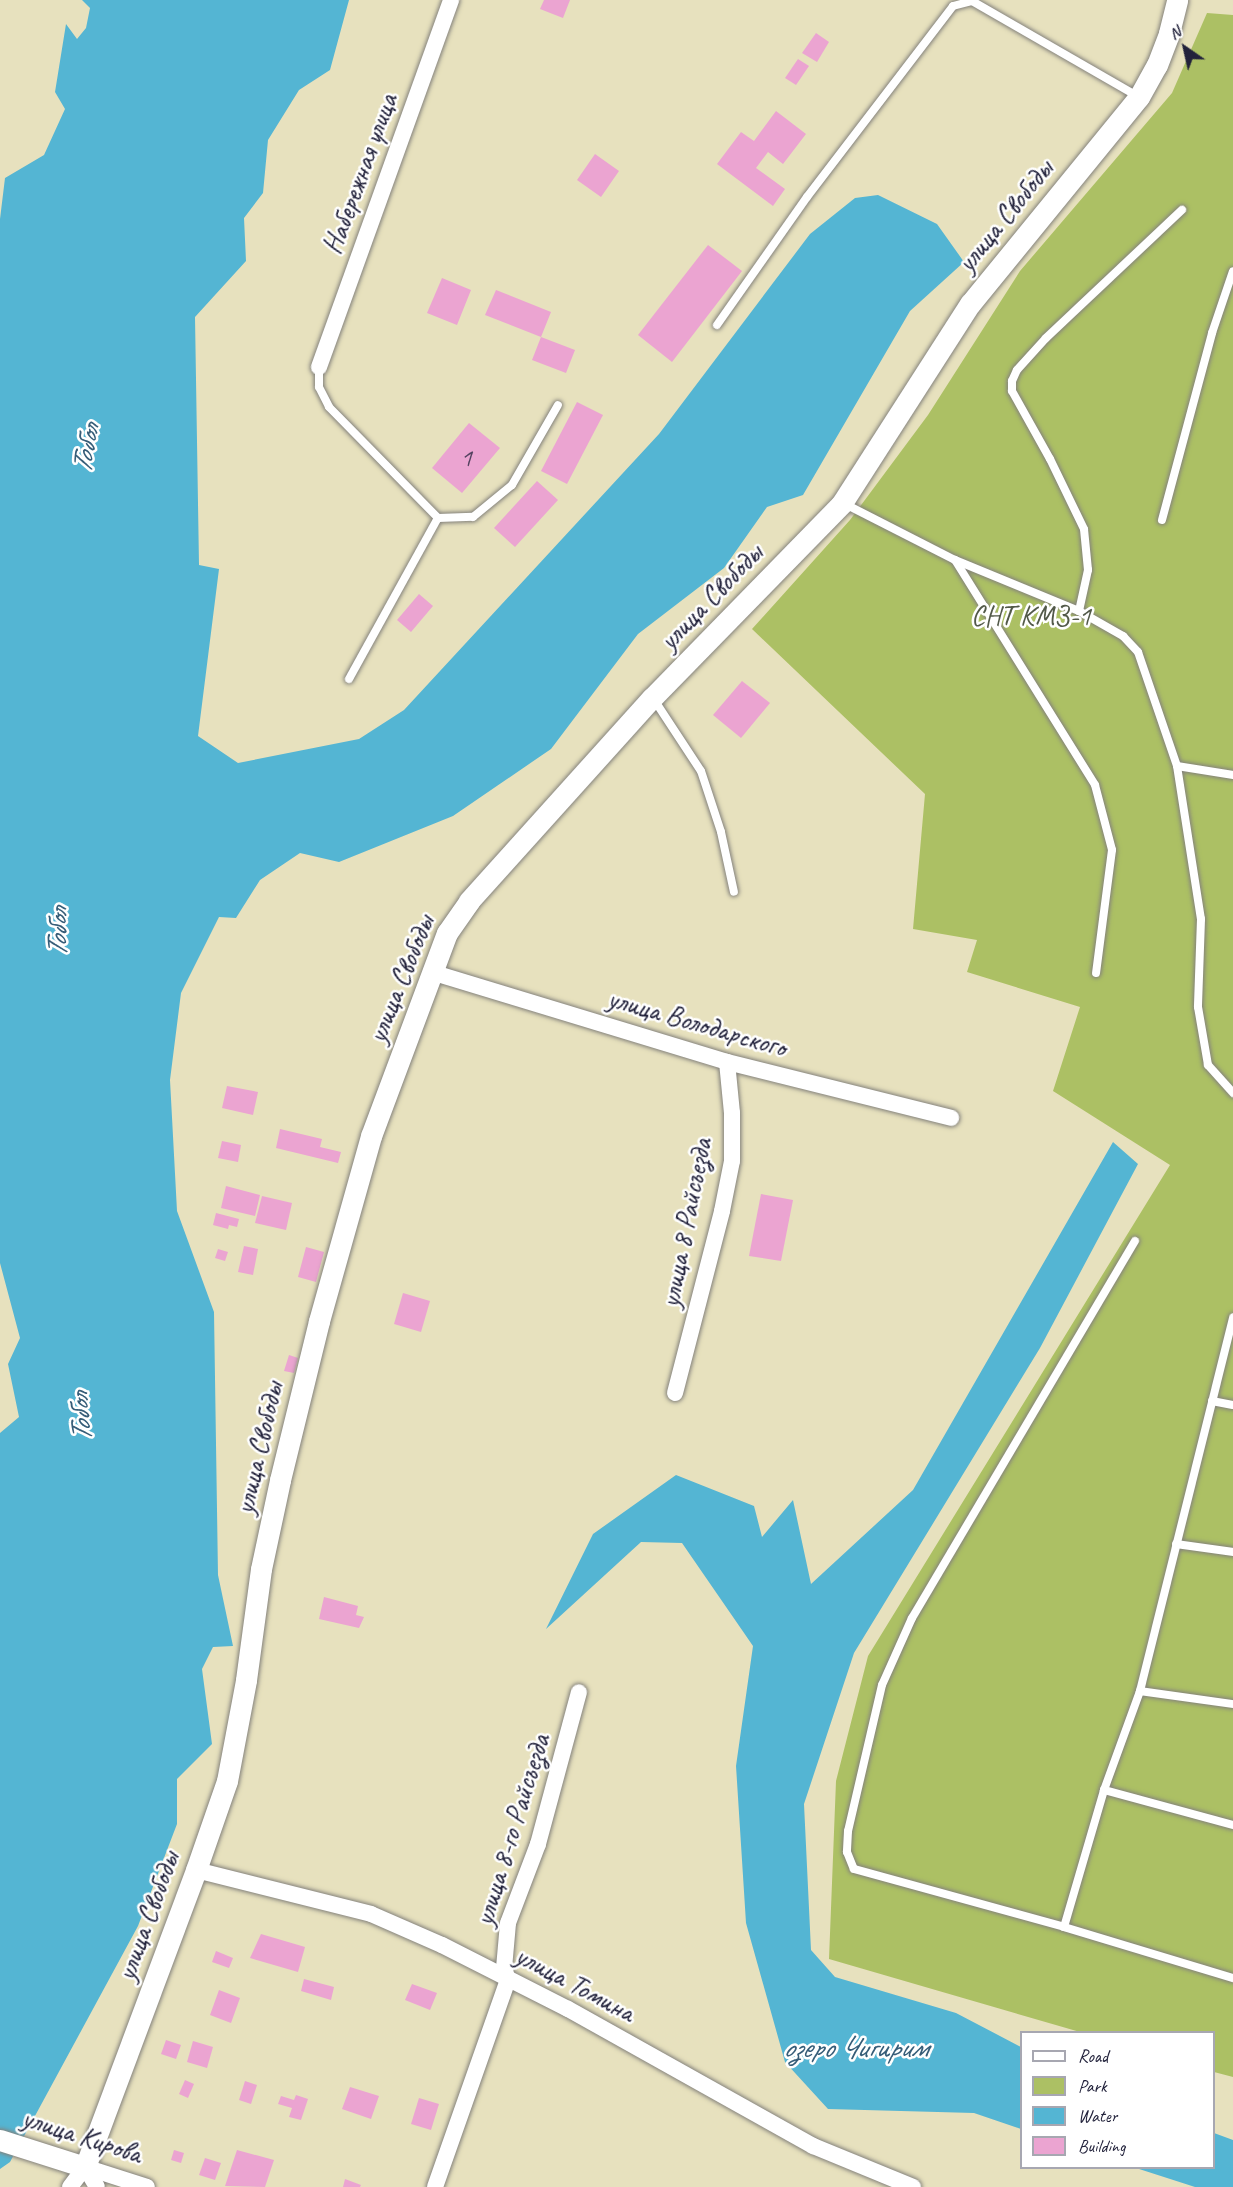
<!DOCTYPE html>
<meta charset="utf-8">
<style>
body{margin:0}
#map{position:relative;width:1233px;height:2187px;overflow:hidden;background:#e7e1be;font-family:Caveat,sans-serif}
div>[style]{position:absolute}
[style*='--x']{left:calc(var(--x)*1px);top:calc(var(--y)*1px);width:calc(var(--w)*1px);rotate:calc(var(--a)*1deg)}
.green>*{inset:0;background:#acc064}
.water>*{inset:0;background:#54b5d3}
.building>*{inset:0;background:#eba4d1}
.roads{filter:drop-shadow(0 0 2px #84827c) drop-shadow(0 0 2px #84827c)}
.service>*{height:8px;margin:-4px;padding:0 4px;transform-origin:4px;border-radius:4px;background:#fff}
.minor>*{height:16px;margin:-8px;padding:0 8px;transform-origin:8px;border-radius:8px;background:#fff}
.tertiary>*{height:21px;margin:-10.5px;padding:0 10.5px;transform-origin:10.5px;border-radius:10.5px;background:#fff}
span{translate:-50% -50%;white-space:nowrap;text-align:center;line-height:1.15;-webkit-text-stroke:5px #fff;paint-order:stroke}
.number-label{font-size:26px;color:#544260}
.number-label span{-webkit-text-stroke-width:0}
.street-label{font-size:28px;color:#22223b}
.park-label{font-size:28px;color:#525949}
.water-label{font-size:30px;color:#365d78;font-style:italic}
.legend{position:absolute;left:1020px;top:2031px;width:195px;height:138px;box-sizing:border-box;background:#fff;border:2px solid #a7a7b1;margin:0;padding:8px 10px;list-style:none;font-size:18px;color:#22223b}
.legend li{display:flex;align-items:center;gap:12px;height:30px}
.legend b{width:30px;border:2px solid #a7a7b1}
.north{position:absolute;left:1155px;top:18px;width:60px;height:60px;-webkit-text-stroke:4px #fff;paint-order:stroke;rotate:326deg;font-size:16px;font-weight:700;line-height:24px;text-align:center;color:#22223b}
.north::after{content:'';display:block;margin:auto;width:21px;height:27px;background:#22223b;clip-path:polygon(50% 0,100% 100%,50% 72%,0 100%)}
</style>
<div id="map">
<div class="green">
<i style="clip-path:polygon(1207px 13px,1233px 15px,1233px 2077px,1214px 2072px,1214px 2032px,1080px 2032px,829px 1959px,836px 1781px,868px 1656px,1170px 1165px,1053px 1091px,1080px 1007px,967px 972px,977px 940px,913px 929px,925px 794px,752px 629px,850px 520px,928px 415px,1020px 271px,1172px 93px)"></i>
</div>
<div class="water">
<i style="clip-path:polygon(82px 0,349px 0,330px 70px,299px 90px,268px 140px,263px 193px,244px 218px,246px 261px,195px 317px,199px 565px,219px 569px,198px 736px,238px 763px,359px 739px,404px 710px,659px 434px,810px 234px,855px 198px,878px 195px,937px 224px,964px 262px,910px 311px,803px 495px,767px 507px,724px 568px,638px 634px,551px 749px,453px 816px,339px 862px,300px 853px,260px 880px,236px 918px,219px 917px,181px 993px,170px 1080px,177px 1211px,214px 1312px,218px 1575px,233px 1646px,213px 1647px,202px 1669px,212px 1744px,177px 1779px,177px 1824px,138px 1926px,10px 2162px,0 2169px,0 1433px,19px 1417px,8px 1364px,20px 1338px,0 1263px,0 219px,5px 178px,44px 155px,65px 109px,55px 92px,66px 24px,77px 39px,86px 28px,90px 8px)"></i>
<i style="clip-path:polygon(1113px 1142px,1138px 1164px,1040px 1348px,854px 1653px,804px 1804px,811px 1950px,835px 1977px,956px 2013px,1021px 2047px,1021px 2129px,974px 2113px,828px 2109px,785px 2062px,746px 1923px,736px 1766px,753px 1646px,682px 1543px,641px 1542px,546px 1629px,593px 1534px,676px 1475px,754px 1506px,762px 1537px,793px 1500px,811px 1584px,913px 1490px)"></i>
<i style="clip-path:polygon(1214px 2133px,1233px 2140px,1233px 2187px,1195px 2187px,1136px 2168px,1214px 2168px)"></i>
</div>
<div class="building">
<i style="clip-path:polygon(544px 0,570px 0,563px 18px,540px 9px)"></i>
<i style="clip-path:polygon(816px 33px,829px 42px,817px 62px,802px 53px)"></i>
<i style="clip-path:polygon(798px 59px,809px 66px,796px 85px,785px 78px)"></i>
<i style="clip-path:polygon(776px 111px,806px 134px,783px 164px,768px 152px,756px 168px,785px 189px,773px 206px,717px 164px,741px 132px,754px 141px)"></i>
<i style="clip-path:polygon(595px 154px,619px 171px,601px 197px,577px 180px)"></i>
<i style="clip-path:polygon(708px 245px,742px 271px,672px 362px,638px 335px)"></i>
<i style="clip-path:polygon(442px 278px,471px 290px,457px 325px,427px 313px)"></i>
<i style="clip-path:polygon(496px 290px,551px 312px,541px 337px,485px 315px)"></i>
<i style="clip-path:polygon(541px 337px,575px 350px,566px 373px,532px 360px)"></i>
<i style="clip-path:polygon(577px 402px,603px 415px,567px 484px,541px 471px)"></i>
<i style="clip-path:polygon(469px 423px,500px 448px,462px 493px,432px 468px)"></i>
<i style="clip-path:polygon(537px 481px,558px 500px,515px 547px,494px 528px)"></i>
<i style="clip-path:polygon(419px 594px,433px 606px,411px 632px,397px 620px)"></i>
<i style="clip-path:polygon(742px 681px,770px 703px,741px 738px,713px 715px)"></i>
<i style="clip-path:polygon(227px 1086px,258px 1092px,253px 1115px,222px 1108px)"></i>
<i style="clip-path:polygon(280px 1129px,322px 1139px,320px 1147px,341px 1152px,338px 1163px,276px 1148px)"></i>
<i style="clip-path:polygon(222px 1141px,241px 1145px,238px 1162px,218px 1158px)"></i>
<i style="clip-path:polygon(226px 1186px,260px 1195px,255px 1216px,221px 1208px)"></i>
<i style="clip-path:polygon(761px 1194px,793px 1200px,781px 1261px,749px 1256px)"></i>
<i style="clip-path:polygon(262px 1196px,292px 1203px,286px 1230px,255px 1223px)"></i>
<i style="clip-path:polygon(216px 1213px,239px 1219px,237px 1227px,229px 1225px,228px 1229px,213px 1225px)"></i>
<i style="clip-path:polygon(244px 1246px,258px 1249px,253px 1275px,238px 1272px)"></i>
<i style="clip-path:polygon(306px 1247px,324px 1252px,316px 1282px,298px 1277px)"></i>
<i style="clip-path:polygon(218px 1249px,228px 1252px,225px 1261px,215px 1258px)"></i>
<i style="clip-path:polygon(403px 1293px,430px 1301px,421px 1332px,394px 1324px)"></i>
<i style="clip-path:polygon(289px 1355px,298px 1358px,294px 1373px,284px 1371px)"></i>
<i style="clip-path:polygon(324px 1597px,358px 1606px,356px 1615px,364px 1617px,359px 1628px,319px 1619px)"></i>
<i style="clip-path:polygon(261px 1934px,305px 1947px,298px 1972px,250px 1958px)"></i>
<i style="clip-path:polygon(216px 1951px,233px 1958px,229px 1968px,212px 1962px)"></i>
<i style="clip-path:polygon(304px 1979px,334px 1987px,331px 2000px,301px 1991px)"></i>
<i style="clip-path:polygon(412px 1984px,437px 1993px,430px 2010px,405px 2000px)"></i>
<i style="clip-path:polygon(219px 1990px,240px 1998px,231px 2023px,210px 2015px)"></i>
<i style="clip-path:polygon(166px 2040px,181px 2045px,176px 2059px,161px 2054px)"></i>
<i style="clip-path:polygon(193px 2041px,213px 2047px,207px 2068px,187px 2062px)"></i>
<i style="clip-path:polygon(185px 2080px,194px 2084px,188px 2098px,179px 2094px)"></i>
<i style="clip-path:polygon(245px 2081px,257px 2085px,251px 2104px,239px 2100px)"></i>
<i style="clip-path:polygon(350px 2087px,379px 2096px,371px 2119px,342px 2109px)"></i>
<i style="clip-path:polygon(296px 2095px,308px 2099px,301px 2120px,289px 2117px,292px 2108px,278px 2104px,281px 2096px,294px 2100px)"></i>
<i style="clip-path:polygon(419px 2098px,439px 2104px,431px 2130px,411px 2124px)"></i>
<i style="clip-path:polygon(174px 2150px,184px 2153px,181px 2163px,171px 2160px)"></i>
<i style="clip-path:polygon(237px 2150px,274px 2160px,265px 2187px,225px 2186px)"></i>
<i style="clip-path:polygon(205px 2158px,221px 2163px,215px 2180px,199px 2175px)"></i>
<i style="clip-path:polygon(345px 2179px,361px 2185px,360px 2187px,343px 2187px)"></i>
</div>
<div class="roads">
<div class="service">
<i style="--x:717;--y:325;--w:156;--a:-54.9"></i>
<i style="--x:807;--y:197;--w:240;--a:-52.6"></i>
<i style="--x:953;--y:6;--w:20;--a:-15"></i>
<i style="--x:972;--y:1;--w:193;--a:29.9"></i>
<i style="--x:319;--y:367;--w:20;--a:90"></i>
<i style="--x:319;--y:387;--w:22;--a:63"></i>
<i style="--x:329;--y:407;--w:156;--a:45.5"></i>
<i style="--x:438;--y:518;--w:35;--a:-2"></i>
<i style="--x:473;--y:517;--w:50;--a:-39.4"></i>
<i style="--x:512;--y:485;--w:92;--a:-60.1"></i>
<i style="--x:843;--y:503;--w:126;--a:27"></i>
<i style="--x:955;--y:560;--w:134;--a:22.4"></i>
<i style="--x:1079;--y:611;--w:51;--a:29.6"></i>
<i style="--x:1123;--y:636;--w:22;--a:47"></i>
<i style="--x:1138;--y:652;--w:120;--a:71.1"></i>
<i style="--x:1177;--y:766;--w:155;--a:81.1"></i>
<i style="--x:1201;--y:919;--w:88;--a:92"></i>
<i style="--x:1198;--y:1007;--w:59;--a:80.2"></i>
<i style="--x:1208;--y:1065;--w:38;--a:48"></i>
<i style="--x:1162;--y:520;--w:194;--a:-75"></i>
<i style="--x:1212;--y:333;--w:65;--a:-71.3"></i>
<i style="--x:955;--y:560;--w:265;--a:58.1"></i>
<i style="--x:1095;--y:785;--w:67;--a:75.3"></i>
<i style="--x:1112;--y:850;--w:124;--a:97.4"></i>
<i style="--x:1079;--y:611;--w:42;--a:-77.6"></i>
<i style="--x:1088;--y:570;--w:41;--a:-95.6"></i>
<i style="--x:1084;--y:529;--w:78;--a:-115.9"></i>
<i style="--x:1050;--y:459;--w:78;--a:-119.2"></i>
<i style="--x:1012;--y:391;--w:10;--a:-90"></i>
<i style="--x:1012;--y:381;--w:12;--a:-66"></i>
<i style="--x:1017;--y:370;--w:43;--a:-47.8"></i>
<i style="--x:1046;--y:338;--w:187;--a:-43.3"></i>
<i style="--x:349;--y:679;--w:184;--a:-61.1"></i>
<i style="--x:653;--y:698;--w:87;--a:56.7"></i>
<i style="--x:701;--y:771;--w:64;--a:71.8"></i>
<i style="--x:721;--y:832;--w:61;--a:77.8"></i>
<i style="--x:1177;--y:766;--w:57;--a:9.1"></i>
<i style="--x:1135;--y:1241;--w:438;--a:120.6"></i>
<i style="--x:912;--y:1618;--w:73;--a:114.1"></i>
<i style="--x:882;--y:1685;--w:150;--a:103.1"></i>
<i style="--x:848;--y:1831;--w:21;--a:93"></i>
<i style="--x:847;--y:1852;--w:18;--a:68"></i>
<i style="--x:854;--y:1869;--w:218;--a:15.4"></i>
<i style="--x:1064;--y:1927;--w:177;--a:16.8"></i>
<i style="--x:1212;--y:1401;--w:21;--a:11"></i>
<i style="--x:1176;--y:1544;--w:58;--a:8"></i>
<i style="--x:1140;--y:1691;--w:94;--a:8"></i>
<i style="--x:1104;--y:1790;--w:134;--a:15.2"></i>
<i style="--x:1064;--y:1927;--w:143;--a:-73.7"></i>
<i style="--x:1104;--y:1790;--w:105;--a:-70"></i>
<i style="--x:1140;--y:1691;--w:385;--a:-76"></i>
</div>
<div class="minor">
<i style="--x:319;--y:367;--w:390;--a:-70.2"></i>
<i style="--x:431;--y:972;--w:309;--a:16.9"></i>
<i style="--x:727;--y:1062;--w:231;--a:14"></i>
<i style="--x:675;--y:1393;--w:188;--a:-75.5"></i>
<i style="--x:722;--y:1211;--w:51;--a:-78.7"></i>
<i style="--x:732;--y:1161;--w:48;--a:-90"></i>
<i style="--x:732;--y:1113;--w:51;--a:-95.6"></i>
<i style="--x:196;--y:1870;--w:180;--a:14.1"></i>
<i style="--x:371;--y:1914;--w:77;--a:23.6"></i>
<i style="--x:442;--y:1945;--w:141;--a:26.9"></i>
<i style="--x:568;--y:2009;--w:281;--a:29.2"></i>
<i style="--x:813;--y:2146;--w:108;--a:22.3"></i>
<i style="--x:85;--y:2167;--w:65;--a:17.9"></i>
<i style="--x:85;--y:2167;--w:23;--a:59"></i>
<i style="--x:70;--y:2187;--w:25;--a:-53"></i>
<i style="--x:435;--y:2187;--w:219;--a:-70.6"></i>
<i style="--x:508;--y:1980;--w:13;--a:-108"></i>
<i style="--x:504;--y:1968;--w:45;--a:-84.9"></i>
<i style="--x:508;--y:1923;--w:85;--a:-69.2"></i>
<i style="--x:538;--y:1844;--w:157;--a:-74.9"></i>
</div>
<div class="tertiary">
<i style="--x:0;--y:2140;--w:89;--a:17.6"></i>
<i style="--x:85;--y:2167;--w:317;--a:-69.5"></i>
<i style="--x:196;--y:1870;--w:94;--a:-70.8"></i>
<i style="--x:227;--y:1781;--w:103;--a:-79.3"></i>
<i style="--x:246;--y:1680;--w:112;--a:-82.3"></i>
<i style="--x:261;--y:1569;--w:91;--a:-77.9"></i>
<i style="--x:280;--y:1480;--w:164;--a:-76.2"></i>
<i style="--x:319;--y:1321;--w:192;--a:-74.3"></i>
<i style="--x:371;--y:1136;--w:217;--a:-69.5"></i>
<i style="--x:447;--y:933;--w:39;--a:-55"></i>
<i style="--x:469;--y:901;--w:273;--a:-48"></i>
<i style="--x:652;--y:698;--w:272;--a:-45.7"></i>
<i style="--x:842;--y:503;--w:237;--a:-57.3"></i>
<i style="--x:970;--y:304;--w:267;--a:-50.8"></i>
<i style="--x:1139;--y:97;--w:37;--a:-61"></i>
<i style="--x:1157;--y:65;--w:34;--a:-69"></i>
<i style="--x:1169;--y:33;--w:34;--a:-76"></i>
</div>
</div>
<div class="number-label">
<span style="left:466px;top:458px">1</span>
</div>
<div class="street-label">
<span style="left:360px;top:174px;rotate:-70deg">Набережная улица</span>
<span style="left:1005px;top:216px;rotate:-51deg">улица Свободы</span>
<span style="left:711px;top:597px;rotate:-46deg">улица Свободы</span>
<span style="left:401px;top:979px;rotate:-68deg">улица Свободы</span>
<span style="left:697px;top:1023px;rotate:16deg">улица Володарского</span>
<span style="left:686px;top:1223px;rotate:-79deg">улица 8 Райсъезда</span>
<span style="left:259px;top:1448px;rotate:-77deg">улица Свободы</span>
<span style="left:512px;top:1830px;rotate:-73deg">улица 8-го Райсъезда</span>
<span style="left:148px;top:1916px;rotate:-70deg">улица Свободы</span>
<span style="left:575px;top:1984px;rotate:28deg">улица Томина</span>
<span style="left:82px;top:2136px;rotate:18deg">улица Кирова</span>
</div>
<div class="park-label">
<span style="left:1031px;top:616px">СНТ КМЗ-1</span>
</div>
<div class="water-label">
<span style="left:85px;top:449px;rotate:-79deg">Тобол</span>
<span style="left:57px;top:933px;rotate:-89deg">Тобол</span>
<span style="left:80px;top:1418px;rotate:-94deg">Тобол</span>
<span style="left:855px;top:2047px">озеро Чигирим</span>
</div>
<ul class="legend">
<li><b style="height:8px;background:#fff"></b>Road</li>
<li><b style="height:16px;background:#acc064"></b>Park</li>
<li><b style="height:16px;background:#54b5d3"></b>Water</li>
<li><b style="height:16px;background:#eba4d1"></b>Building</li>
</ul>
<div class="north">N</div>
</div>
